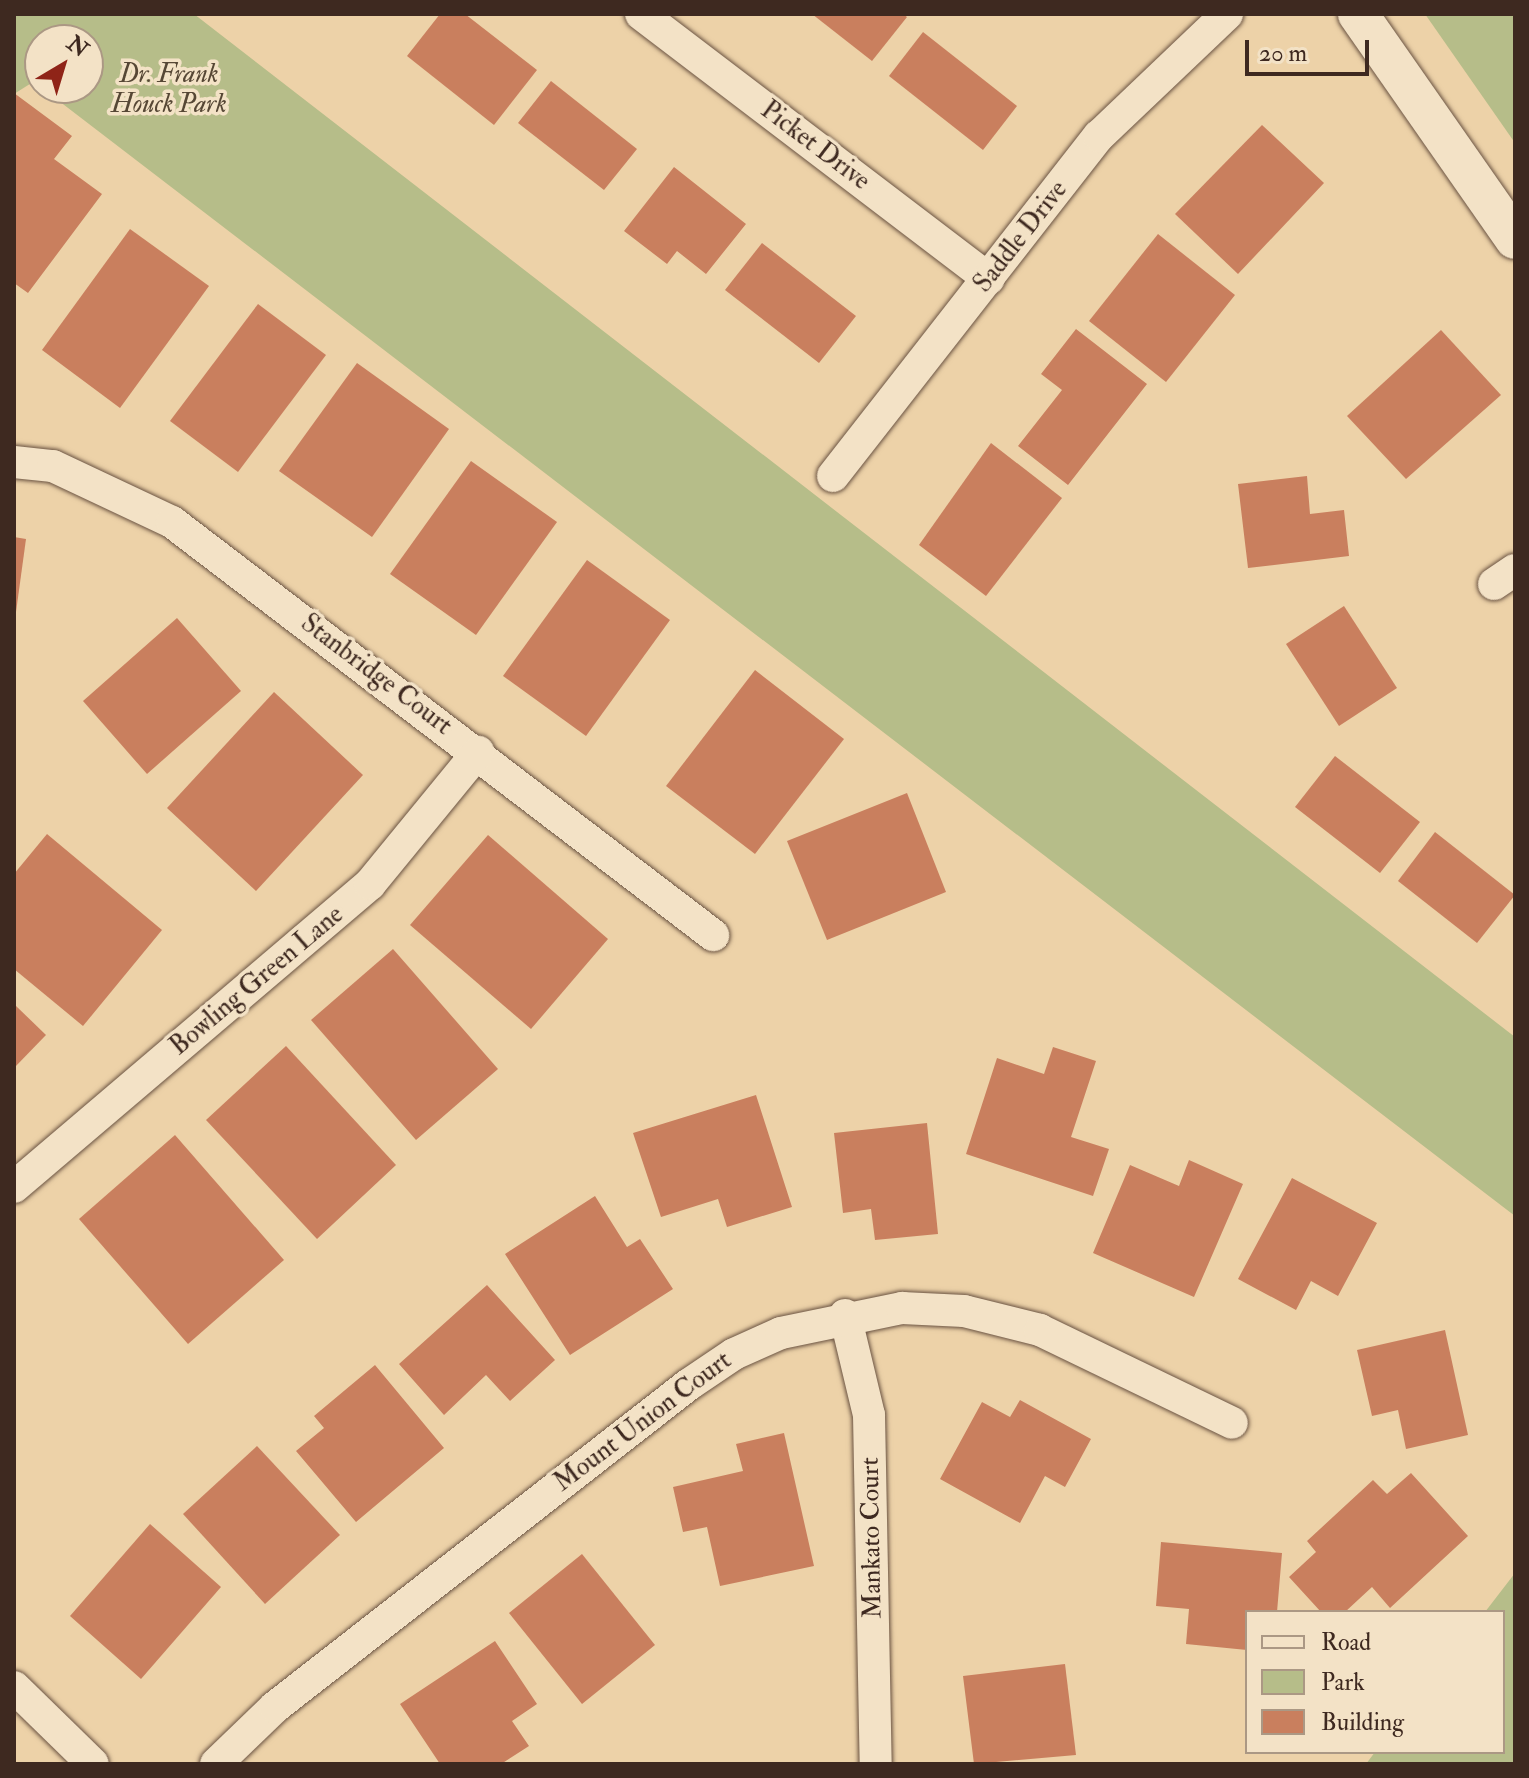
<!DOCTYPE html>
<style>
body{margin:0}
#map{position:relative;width:1529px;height:1778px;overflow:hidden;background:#edd2a8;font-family:"IM FELL Double Pica",serif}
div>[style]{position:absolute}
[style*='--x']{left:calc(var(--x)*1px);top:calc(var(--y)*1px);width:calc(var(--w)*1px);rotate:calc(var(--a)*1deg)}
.green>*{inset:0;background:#b6bd89}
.building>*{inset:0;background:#c97f5e}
.roads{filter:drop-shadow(0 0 2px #6a5342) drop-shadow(0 0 2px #6a5342)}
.minor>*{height:32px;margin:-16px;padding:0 16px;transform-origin:16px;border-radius:16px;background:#f3e2c6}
.tertiary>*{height:40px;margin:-20px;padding:0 20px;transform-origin:20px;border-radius:20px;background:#f3e2c6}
span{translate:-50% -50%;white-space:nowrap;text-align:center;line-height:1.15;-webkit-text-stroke:7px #f3e2c6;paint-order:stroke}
.park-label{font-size:26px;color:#564735;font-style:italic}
.street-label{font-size:26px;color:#3e2920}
.frame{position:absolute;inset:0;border:16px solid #3e2920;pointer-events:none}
.legend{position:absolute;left:1245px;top:1610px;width:260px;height:144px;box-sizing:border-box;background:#f3e2c6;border:2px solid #ab9884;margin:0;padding:10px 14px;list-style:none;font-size:24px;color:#3e2920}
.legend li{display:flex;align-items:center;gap:16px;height:40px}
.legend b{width:40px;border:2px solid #ab9884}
.north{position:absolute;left:24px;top:24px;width:80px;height:80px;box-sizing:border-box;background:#f3e2c6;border:2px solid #ab9884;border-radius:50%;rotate:38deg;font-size:22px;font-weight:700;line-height:32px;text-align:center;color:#3e2920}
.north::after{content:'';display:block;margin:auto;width:28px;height:36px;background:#8f2418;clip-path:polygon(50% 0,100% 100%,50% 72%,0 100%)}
.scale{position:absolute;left:1245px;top:40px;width:124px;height:36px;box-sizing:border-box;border:4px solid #3e2920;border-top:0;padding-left:10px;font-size:24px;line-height:28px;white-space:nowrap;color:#3e2920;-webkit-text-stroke:6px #f3e2c6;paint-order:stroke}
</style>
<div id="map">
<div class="green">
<i style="clip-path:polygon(14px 14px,194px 14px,1515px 1037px,1515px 1216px,42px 88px,88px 88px,88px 40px,40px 40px,40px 86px,33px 82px,14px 94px)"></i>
<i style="clip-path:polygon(1425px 14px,1515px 14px,1515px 143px)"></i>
<i style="clip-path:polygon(1515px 1573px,1515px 1764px,1366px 1764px,1375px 1752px,1503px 1752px,1503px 1612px,1485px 1612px)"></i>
</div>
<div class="building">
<i style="clip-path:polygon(440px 14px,465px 14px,537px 70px,494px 125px,407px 56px)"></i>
<i style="clip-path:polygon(812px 14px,903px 14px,907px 17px,872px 61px)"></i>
<i style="clip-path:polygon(923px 32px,1017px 106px,983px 150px,889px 76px)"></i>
<i style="clip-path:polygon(551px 81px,637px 149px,604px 190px,518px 123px)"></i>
<i style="clip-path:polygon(14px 93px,72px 136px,54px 159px,102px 194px,28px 293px,14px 283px)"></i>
<i style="clip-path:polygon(1262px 125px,1324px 183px,1238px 274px,1175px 214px)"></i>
<i style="clip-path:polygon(674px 167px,746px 224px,706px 274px,677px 251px,667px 264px,624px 231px)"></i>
<i style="clip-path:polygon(130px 229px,209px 286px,120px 408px,42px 350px)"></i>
<i style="clip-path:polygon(1158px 234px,1235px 295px,1166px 382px,1089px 321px)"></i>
<i style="clip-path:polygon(762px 243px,856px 316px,819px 363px,725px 290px)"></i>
<i style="clip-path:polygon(258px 304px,326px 355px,238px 472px,170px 421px)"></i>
<i style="clip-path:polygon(1076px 329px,1147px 384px,1068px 485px,1018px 446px,1062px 390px,1041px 374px)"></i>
<i style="clip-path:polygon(1441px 330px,1501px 395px,1406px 479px,1347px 416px)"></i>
<i style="clip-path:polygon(357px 363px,449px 429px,372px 537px,279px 471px)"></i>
<i style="clip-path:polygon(991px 443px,1062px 498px,986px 596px,919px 545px)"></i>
<i style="clip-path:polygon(471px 461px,557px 522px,476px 635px,390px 574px)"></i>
<i style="clip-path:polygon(1307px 476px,1310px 514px,1344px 510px,1349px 556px,1248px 568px,1238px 484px)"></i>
<i style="clip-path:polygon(14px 537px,26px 539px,16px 612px,14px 612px)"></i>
<i style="clip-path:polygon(587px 560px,670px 620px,586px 736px,503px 676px)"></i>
<i style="clip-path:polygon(1344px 606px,1397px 688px,1339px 726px,1286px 644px)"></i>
<i style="clip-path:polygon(177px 618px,241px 691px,147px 774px,83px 701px)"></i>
<i style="clip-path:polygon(755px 670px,844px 739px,755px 854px,666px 786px)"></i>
<i style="clip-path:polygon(274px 692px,363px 775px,256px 891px,167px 808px)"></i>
<i style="clip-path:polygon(1335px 756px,1420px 822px,1380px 873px,1295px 807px)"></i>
<i style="clip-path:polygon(907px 793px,946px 892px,827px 940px,787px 841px)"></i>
<i style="clip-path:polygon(1435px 832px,1515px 895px,1477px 943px,1398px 881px)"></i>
<i style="clip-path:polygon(47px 834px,162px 930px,83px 1026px,14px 969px,14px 874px)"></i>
<i style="clip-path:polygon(488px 835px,608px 939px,531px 1029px,410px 925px)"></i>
<i style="clip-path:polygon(393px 949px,498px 1069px,416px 1140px,311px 1020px)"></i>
<i style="clip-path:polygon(14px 1004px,46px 1035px,14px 1068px)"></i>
<i style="clip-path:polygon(286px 1046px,396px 1165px,317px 1239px,206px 1120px)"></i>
<i style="clip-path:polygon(1053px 1047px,1096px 1061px,1071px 1137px,1109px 1149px,1093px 1196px,966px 1154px,997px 1058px,1044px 1074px)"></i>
<i style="clip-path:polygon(756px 1095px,792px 1207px,727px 1227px,718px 1199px,661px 1217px,633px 1133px)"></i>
<i style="clip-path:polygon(927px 1123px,938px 1234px,875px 1240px,871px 1209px,843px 1213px,834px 1133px)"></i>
<i style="clip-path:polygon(175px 1135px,284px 1260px,188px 1344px,79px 1219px)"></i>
<i style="clip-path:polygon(1189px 1160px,1243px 1184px,1194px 1297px,1093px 1253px,1130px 1165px,1179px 1186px)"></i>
<i style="clip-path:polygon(1292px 1178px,1377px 1223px,1338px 1296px,1311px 1281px,1296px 1310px,1238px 1279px)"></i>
<i style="clip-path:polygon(595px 1196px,627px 1247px,640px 1239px,673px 1289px,570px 1355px,505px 1254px)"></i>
<i style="clip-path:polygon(487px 1285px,555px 1360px,510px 1401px,486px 1375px,444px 1415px,399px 1364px)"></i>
<i style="clip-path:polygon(1445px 1330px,1468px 1435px,1406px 1449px,1398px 1410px,1372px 1416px,1357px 1350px)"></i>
<i style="clip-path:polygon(375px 1365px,444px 1448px,356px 1522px,296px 1451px,324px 1428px,314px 1416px)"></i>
<i style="clip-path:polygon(1020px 1400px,1091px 1439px,1065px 1487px,1045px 1476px,1020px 1523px,940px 1479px,982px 1402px,1010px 1417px)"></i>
<i style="clip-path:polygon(784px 1433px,814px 1566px,720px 1586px,707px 1527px,683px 1532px,673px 1487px,743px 1471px,736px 1444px)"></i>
<i style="clip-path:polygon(257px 1446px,340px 1535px,265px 1604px,183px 1514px)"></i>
<i style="clip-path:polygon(1411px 1473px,1468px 1536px,1390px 1608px,1372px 1587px,1345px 1612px,1321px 1612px,1289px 1577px,1316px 1552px,1307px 1541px,1373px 1480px,1387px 1494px)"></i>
<i style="clip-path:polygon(150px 1524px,221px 1587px,141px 1679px,70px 1616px)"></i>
<i style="clip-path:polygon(1161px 1542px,1282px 1553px,1277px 1612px,1247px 1612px,1247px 1650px,1186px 1644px,1189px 1609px,1156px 1606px)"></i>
<i style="clip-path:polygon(582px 1554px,655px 1645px,582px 1704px,509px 1613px)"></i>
<i style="clip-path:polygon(495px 1641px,537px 1704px,512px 1721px,529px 1746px,501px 1764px,440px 1764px,400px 1704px)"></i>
<i style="clip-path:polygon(1065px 1664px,1076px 1755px,974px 1764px,963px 1676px)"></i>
</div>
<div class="roads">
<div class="minor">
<i style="--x:641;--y:14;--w:437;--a:37.3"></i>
<i style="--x:14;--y:462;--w:39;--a:6"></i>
<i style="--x:53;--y:466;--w:132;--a:25.2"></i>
<i style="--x:172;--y:522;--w:681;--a:37.36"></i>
<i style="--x:833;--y:476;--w:432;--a:-52"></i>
<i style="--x:1099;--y:136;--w:177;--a:-43.6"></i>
<i style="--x:1494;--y:584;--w:25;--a:-34"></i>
<i style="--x:14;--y:1187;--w:467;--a:-40.4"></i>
<i style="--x:370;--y:884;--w:171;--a:-50.7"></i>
<i style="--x:845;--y:1315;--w:103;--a:76.5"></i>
<i style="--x:869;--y:1415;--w:349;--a:88.9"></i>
<i style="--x:14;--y:1687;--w:110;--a:44.3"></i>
<i style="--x:216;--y:1764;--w:82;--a:-44"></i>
<i style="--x:275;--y:1707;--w:524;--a:-37.94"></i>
<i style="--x:688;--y:1385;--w:55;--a:-34"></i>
<i style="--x:734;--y:1354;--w:51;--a:-24.1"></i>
<i style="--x:781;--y:1333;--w:124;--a:-11.7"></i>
<i style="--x:902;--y:1308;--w:62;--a:2.8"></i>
<i style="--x:964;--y:1311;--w:78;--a:14"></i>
<i style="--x:1040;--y:1330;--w:213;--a:25.8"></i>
</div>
<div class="tertiary">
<i style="--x:1358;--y:14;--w:274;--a:55.1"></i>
</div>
</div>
<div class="park-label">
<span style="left:169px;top:90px">Dr. Frank<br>Houck Park</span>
</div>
<div class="street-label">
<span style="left:815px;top:146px;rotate:37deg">Picket Drive</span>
<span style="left:1021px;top:237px;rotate:-52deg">Saddle Drive</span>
<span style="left:376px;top:675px;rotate:37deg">Stanbridge Court</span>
<span style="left:257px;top:981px;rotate:-40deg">Bowling Green Lane</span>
<span style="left:643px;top:1422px;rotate:-37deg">Mount Union Court</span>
<span style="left:872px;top:1538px;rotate:-91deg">Mankato Court</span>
</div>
<div class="frame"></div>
<ul class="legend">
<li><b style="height:10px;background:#f3e2c6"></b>Road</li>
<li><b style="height:22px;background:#b6bd89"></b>Park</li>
<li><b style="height:22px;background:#c97f5e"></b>Building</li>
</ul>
<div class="north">N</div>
<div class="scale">20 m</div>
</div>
